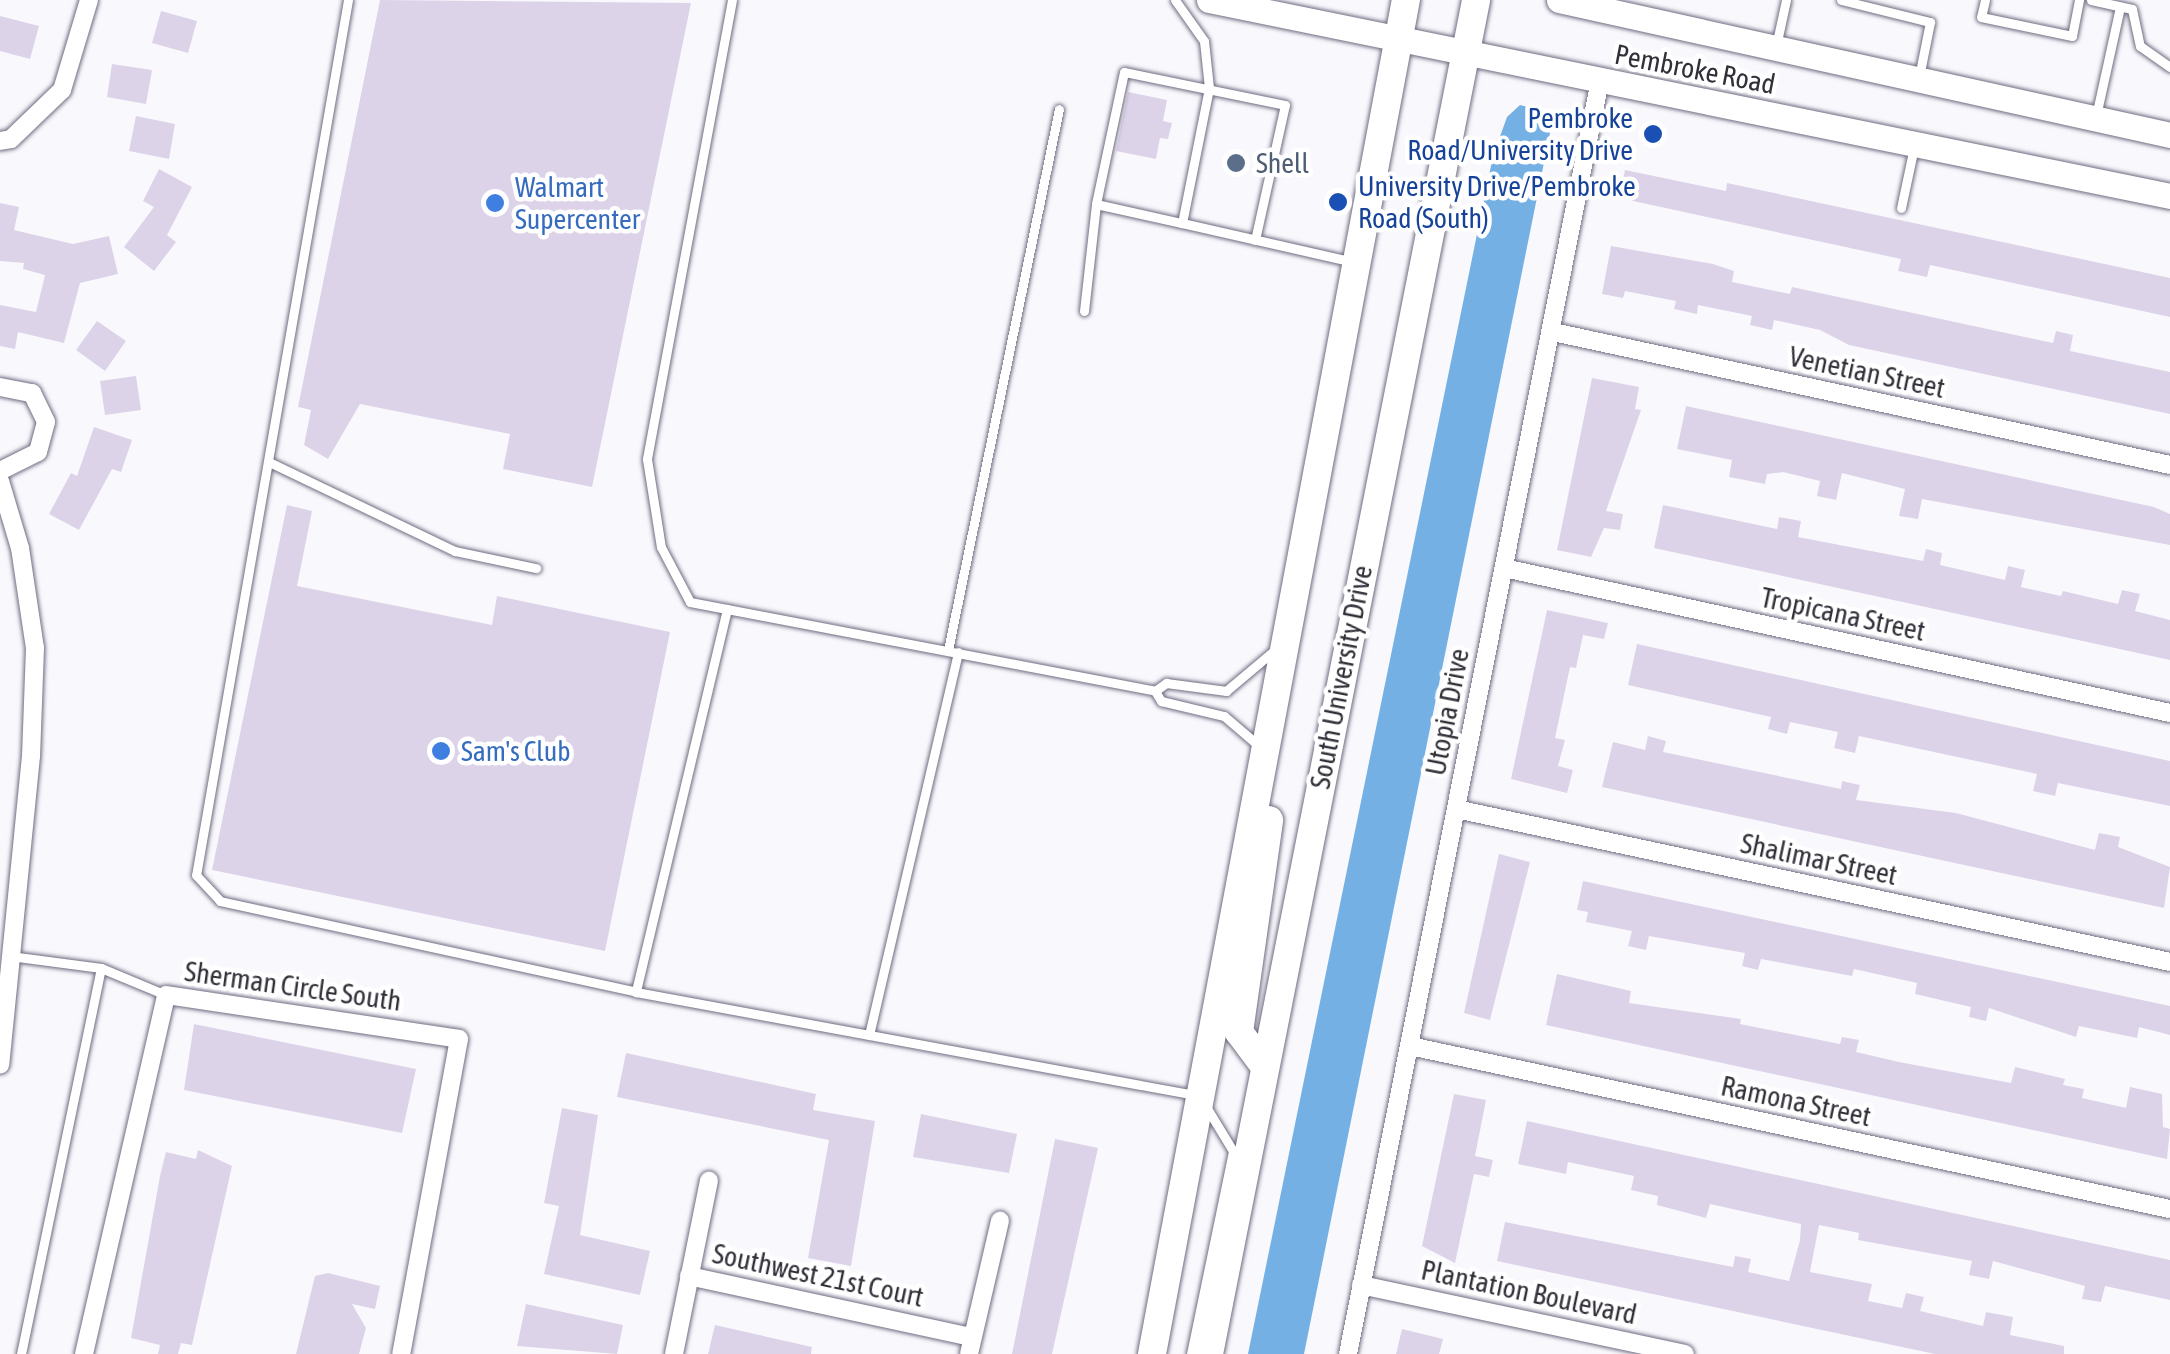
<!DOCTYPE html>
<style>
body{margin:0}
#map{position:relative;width:2170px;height:1354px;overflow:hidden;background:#f9f9fd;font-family:"Asap Condensed",sans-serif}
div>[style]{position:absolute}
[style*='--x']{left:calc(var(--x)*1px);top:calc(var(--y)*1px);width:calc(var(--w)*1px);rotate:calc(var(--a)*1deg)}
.water>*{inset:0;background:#74b0e3}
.building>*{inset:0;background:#ddd3e9}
.roads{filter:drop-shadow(0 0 2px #6f6c80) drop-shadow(0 0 2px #6f6c80)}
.service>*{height:9px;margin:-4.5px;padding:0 4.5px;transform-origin:4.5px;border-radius:4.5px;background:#fff}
.minor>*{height:18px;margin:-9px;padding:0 9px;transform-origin:9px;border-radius:9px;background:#fff}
.secondary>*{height:25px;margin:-12.5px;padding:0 12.5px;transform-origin:12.5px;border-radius:12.5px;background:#fff}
.primary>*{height:28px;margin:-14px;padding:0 14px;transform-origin:14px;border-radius:14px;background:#fff}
.dots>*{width:28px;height:28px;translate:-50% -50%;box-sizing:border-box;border:5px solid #fff;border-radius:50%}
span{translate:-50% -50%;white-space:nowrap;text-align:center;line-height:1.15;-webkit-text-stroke:9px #fff;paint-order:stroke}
.street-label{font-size:28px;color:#312f38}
.transit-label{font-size:28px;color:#164399}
.right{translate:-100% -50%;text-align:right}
.left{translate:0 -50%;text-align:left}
.service-label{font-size:28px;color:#4e5e75}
.shop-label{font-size:28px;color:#366cbe}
</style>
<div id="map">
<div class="water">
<i style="clip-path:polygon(1520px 105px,1554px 113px,1304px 1354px,1248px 1354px,1493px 156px,1507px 117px)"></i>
</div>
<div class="building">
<i style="clip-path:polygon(380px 0,691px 3px,592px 487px,503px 469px,510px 434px,360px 404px,328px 459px,304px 445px,311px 410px,298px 407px)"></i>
<i style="clip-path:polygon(161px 11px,197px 21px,188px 53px,152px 43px)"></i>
<i style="clip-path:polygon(0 16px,39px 26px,30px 59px,0 51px)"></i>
<i style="clip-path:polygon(112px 64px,152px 70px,146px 104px,107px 97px)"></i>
<i style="clip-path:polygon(1128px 92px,1167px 100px,1163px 121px,1172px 123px,1168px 139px,1160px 138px,1156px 159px,1116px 151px)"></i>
<i style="clip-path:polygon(136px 116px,175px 124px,169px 159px,129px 151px)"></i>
<i style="clip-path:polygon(159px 169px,192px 187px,167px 235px,176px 242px,154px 271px,124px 247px,154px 207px,143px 201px)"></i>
<i style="clip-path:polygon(1625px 170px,1726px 191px,1727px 183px,2170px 278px,2170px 317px,1930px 265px,1927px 277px,1898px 271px,1901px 259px,1619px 198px)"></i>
<i style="clip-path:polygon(0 203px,19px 207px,14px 230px,73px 244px,109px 236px,118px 274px,80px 283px,64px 343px,18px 332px,15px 349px,0 346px,0 305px,36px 312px,45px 275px,23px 269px,24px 263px,0 261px)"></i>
<i style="clip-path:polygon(1611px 246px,1713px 264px,1734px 271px,1732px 282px,1790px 294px,1792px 287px,2053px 343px,2056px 331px,2073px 335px,2070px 351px,2170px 372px,2170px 414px,1849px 345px,1820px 330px,1774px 320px,1772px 330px,1750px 325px,1752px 316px,1698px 305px,1697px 314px,1674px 309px,1676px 301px,1625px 291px,1623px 298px,1602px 294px)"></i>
<i style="clip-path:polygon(97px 321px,126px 341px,105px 371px,76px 350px)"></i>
<i style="clip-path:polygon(136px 376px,141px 410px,105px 415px,100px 381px)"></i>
<i style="clip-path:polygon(1592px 378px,1639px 387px,1635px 409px,1641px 410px,1606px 511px,1623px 514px,1620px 530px,1604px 528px,1591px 557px,1557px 550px)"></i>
<i style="clip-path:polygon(1686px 406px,2154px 507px,2170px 514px,2170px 545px,1922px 499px,1918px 519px,1899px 516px,1905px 489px,1842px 473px,1836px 500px,1817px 496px,1820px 481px,1783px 472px,1767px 474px,1765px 484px,1729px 477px,1732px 460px,1677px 449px)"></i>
<i style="clip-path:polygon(94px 427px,132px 440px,121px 472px,112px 469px,79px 530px,49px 514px,71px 473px,77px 476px)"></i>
<i style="clip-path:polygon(287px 505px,312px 511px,297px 586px,492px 625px,497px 596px,670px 632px,605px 951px,212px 870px)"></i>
<i style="clip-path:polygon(1663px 505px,1777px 529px,1779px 517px,1801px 521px,1798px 537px,1923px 561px,1926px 549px,1942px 553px,1940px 565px,2005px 580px,2008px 566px,2025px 570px,2021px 587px,2061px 596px,2063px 591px,2118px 604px,2122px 590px,2140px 594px,2135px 611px,2170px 620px,2170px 660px,1654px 548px)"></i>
<i style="clip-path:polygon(1547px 610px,1608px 623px,1604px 639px,1583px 635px,1576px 668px,1570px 667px,1555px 738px,1565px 740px,1558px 766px,1573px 770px,1567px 793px,1511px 779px)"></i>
<i style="clip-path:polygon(1637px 644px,2170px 761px,2170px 806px,2058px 783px,2055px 796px,2033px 791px,2037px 774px,1859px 736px,1855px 753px,1834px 748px,1838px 732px,1790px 722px,1787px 734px,1768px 729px,1771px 717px,1628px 685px)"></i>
<i style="clip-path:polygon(1648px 736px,1666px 741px,1663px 752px,1841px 789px,1842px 781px,1860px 785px,1856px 800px,1956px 813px,2095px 850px,2099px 833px,2120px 837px,2118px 847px,2170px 867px,2164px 908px,1602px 787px,1613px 742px,1645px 750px)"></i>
<i style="clip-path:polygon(1499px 854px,1530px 862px,1490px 1020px,1464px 1013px)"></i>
<i style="clip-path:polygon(1583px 881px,2170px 1006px,2170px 1035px,2139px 1027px,2137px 1038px,2079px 1026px,2076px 1037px,1989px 1008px,1986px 1021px,1969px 1017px,1971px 1007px,1915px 994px,1917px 983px,1854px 969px,1852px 976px,1761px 959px,1758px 970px,1742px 966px,1745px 953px,1649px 936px,1646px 950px,1628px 946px,1632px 931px,1586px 922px,1588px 912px,1577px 910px)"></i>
<i style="clip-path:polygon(1557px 974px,1631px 991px,1629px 1003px,1741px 1019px,1740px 1024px,1840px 1044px,1842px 1037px,1859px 1040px,1856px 1052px,1899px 1062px,2011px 1083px,2015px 1067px,2065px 1079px,2063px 1085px,2084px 1089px,2082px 1098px,2126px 1108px,2130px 1087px,2162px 1094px,2163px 1127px,2170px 1129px,2167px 1159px,1546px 1025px)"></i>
<i style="clip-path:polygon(194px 1024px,416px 1069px,402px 1133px,184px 1090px)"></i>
<i style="clip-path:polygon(626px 1053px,816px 1094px,813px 1110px,875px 1121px,851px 1266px,808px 1258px,829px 1140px,617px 1097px)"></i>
<i style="clip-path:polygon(1454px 1094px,1486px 1100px,1475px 1156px,1493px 1160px,1489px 1177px,1474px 1174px,1455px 1263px,1422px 1246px)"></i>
<i style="clip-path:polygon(562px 1108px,598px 1115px,580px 1235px,650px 1251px,640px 1295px,544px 1274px,559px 1206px,544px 1203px)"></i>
<i style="clip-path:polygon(921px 1114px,1017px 1134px,1009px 1173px,913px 1157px)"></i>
<i style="clip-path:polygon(1527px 1121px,2170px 1260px,2170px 1300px,2105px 1286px,2101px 1302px,2082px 1299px,2085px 1286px,1993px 1261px,1989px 1279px,1969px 1275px,1972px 1261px,1858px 1240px,1859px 1233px,1819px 1225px,1810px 1272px,1872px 1284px,1868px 1301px,1902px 1308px,1906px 1293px,1924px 1297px,1920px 1311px,1983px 1326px,1986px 1312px,2013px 1317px,2010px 1335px,2064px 1346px,2064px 1354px,1935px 1354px,1497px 1261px,1505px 1222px,1733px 1267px,1735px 1256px,1751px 1259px,1748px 1272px,1789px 1281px,1800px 1240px,1801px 1224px,1710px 1204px,1706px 1218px,1657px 1205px,1658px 1196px,1631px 1190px,1634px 1176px,1568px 1162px,1566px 1174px,1518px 1164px)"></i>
<i style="clip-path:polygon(1055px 1139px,1098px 1148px,1052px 1354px,1012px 1354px)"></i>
<i style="clip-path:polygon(198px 1150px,232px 1166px,192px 1345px,181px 1343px,178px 1354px,158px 1354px,160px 1345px,131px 1338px,160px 1176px,166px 1152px,196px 1159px)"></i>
<i style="clip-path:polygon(328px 1273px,380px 1286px,375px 1309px,352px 1304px,366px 1328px,359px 1354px,296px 1354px,315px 1276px)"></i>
<i style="clip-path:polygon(526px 1304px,623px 1325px,617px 1354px,517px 1346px)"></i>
<i style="clip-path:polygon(715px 1325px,812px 1347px,811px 1354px,708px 1354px)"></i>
<i style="clip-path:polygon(1402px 1329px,1443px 1339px,1439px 1354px,1396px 1354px)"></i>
</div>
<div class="roads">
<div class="service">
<i style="--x:348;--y:0;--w:888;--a:99.85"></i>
<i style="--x:196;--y:875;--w:35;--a:47"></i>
<i style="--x:220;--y:901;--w:426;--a:12.3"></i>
<i style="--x:732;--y:0;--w:467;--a:100.5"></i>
<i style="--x:647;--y:459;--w:89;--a:81"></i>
<i style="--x:661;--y:547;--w:62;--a:62.2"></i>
<i style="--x:690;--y:602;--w:473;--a:10.8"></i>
<i style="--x:1155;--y:691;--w:12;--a:59"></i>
<i style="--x:1161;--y:701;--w:65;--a:13.4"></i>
<i style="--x:1224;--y:716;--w:45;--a:40.5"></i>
<i style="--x:1175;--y:0;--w:50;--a:54.7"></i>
<i style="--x:1204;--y:41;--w:47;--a:83.9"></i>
<i style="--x:1209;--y:88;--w:138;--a:101.3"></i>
<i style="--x:1841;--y:0;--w:92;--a:13.9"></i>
<i style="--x:1930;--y:22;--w:56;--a:101.3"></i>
<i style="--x:1985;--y:0;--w:17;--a:103"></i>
<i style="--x:1981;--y:17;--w:93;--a:11.8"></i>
<i style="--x:2072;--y:36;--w:37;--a:-79"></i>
<i style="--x:2091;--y:0;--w:42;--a:12.4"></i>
<i style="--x:2132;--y:9;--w:38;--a:78"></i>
<i style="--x:2140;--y:46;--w:37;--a:35"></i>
<i style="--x:1776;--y:46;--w:47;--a:-77.7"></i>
<i style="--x:2096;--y:116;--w:112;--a:-77.6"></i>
<i style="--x:1901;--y:208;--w:62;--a:-78"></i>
<i style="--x:1255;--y:240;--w:138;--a:-77.5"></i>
<i style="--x:1285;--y:105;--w:164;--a:-168.4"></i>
<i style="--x:1124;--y:72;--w:135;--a:102"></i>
<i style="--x:1096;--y:204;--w:88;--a:12.5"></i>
<i style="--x:1182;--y:223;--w:176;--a:12.8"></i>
<i style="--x:1084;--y:311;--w:108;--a:-83.6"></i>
<i style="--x:269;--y:462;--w:206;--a:25.6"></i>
<i style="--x:455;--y:551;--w:83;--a:11.9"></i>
<i style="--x:727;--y:609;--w:394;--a:103.4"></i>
<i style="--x:636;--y:992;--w:568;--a:10.44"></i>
<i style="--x:948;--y:650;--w:552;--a:-78.41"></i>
<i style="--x:1155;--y:691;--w:14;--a:-36"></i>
<i style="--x:1166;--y:683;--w:61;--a:7.6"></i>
<i style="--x:1226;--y:691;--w:67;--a:-40.1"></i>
<i style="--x:10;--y:956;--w:92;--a:7.5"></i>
<i style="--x:101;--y:968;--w:70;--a:22.6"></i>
<i style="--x:869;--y:1035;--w:393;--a:-76.9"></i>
<i style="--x:21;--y:1354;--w:394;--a:-78.3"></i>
<i style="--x:1191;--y:1354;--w:207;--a:-78.3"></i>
<i style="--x:1233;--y:1151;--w:54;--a:-121.3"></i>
</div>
<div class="minor">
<i style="--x:0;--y:141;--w:11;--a:-10"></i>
<i style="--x:11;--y:139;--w:71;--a:-43.9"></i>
<i style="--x:62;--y:90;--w:94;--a:-73.3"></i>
<i style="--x:1553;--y:332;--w:631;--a:12.16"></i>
<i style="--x:0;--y:387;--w:33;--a:11"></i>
<i style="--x:32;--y:393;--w:32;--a:64"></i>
<i style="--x:46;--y:422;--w:31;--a:105"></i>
<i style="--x:38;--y:452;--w:42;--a:153.4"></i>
<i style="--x:0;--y:481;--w:70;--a:73.4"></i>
<i style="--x:20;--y:548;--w:101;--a:81.5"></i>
<i style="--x:35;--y:648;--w:108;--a:92.1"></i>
<i style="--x:31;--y:756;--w:310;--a:95.7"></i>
<i style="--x:1504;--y:568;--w:682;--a:12.28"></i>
<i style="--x:1456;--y:809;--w:730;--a:12.09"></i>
<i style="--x:1410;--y:1046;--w:777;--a:12.11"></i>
<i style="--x:689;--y:1276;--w:289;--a:12.2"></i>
<i style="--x:1361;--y:1285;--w:331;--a:12"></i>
<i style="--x:84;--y:1354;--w:368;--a:-77.1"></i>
<i style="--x:166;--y:995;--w:296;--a:8.5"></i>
<i style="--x:459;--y:1039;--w:320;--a:100.4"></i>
<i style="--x:674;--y:1354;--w:177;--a:-78.6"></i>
<i style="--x:969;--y:1354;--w:137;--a:-76.9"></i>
<i style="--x:1348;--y:1354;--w:1299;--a:-78.81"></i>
</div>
<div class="secondary">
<i style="--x:1209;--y:0;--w:981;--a:11.53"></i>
<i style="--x:1559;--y:0;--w:626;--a:12.46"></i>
</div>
<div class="primary">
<i style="--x:1265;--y:1067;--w:44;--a:-126.6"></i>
<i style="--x:1239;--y:1032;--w:214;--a:-81.9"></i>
<i style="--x:1152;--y:1354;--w:1378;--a:-79.38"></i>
<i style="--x:1209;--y:1354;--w:1380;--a:-78.84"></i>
</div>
</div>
<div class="dots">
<i style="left:1653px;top:134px;background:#1a4fb4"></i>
<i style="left:1236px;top:163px;background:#5c6f8a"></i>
<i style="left:1338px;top:202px;background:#1a4fb4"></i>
<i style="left:495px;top:203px;background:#3f7fe0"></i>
<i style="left:441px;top:751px;background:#3f7fe0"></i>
</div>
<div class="street-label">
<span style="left:1695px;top:69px;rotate:11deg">Pembroke Road</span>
<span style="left:1867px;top:372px;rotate:12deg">Venetian Street</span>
<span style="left:1843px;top:614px;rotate:12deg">Tropicana Street</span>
<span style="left:1341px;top:677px;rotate:-79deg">South University Drive</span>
<span style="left:1447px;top:712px;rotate:-79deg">Utopia Drive</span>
<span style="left:1819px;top:859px;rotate:12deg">Shalimar Street</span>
<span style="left:293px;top:986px;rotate:8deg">Sherman Circle South</span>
<span style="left:1796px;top:1101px;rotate:12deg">Ramona Street</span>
<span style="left:818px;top:1275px;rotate:12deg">Southwest 21st Court</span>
<span style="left:1529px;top:1292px;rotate:12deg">Plantation Boulevard</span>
</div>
<div class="transit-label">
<span class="right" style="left:1633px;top:134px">Pembroke<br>Road/University Drive</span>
<span class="left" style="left:1358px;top:202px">University Drive/Pembroke<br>Road (South)</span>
</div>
<div class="service-label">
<span class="left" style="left:1256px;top:163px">Shell</span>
</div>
<div class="shop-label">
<span class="left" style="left:515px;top:203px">Walmart<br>Supercenter</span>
<span class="left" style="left:461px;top:751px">Sam's Club</span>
</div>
</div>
